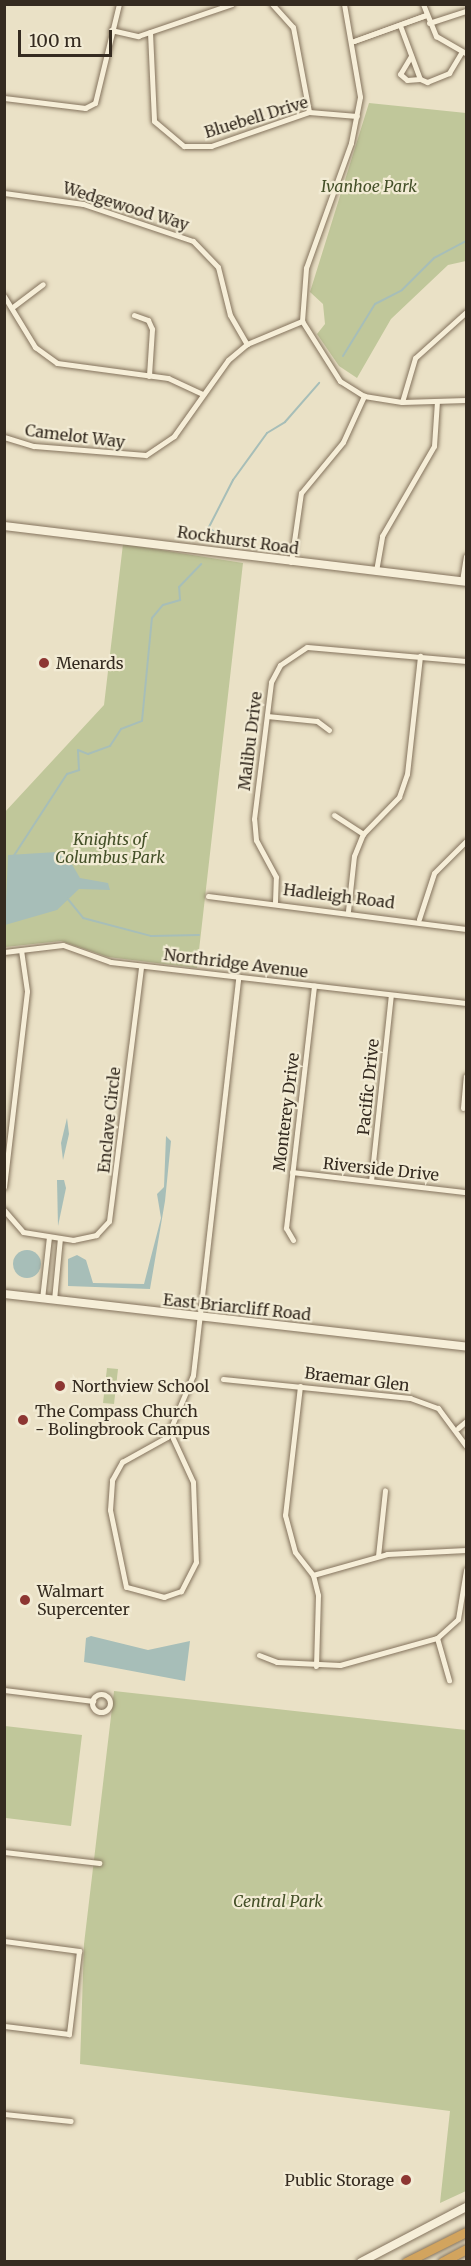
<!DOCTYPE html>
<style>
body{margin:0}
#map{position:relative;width:471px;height:2266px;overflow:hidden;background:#eae1c6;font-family:Merriweather,serif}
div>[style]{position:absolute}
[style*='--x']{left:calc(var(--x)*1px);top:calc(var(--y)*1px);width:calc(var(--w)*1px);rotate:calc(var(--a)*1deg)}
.green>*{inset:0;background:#c0c79a}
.water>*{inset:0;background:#a7beb8}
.round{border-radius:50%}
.stream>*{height:2px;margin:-1px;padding:0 1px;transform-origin:1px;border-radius:1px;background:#a7beb8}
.roads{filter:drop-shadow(0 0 2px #84735d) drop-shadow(0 0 2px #84735d)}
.street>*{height:5px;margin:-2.5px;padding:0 2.5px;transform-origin:2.5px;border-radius:2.5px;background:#f6eed8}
.street>.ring{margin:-2.5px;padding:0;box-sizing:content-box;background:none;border:5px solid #f6eed8;border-radius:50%}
.secondary>*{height:8px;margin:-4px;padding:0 4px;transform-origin:4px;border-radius:4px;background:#f6eed8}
.highway>*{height:9px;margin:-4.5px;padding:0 4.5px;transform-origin:4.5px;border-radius:4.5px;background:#d2a45e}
.dots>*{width:16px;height:16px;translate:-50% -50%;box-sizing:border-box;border:3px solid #f2ebd4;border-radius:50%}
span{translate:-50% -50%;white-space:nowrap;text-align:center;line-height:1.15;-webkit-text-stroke:4.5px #f2ebd4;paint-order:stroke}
.street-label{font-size:16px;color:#352b20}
.park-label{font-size:16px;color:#445028;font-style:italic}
.poi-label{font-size:16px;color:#352b20}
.left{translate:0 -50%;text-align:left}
.right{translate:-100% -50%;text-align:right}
.frame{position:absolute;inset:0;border:6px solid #352b20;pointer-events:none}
.scale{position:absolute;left:18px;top:30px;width:94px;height:27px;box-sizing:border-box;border:3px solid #352b20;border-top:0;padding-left:8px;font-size:18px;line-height:21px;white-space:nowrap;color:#352b20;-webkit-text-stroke:4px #f2ebd4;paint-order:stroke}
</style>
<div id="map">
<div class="green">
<i style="clip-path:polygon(369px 103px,466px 113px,466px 261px,448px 265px,391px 319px,357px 378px,339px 366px,317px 334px,325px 324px,323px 304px,310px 292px)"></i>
<i style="clip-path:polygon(123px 544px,243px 563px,197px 968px,108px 957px,61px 941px,5px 947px,4px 813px,104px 705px)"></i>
<i style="clip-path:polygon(107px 1368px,118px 1369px,114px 1404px,103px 1403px)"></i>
<i style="clip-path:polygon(114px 1691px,466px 1730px,466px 2191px,440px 2203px,450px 2111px,80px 2064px,84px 1944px)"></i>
<i style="clip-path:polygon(5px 1726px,82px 1735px,71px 1826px,6px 1818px)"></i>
</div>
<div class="water">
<i style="clip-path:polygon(57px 852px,66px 854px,80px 878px,108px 883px,110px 890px,79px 889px,57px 910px,5px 925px,8px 855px)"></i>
<i style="clip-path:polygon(67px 1118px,69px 1134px,63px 1160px,61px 1143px)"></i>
<i style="clip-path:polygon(166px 1136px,171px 1141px,165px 1201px,150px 1289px,68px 1286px,68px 1259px,77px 1255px,86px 1260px,93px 1283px,144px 1284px,161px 1218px,157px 1194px,164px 1187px)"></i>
<i style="clip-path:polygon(57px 1180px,64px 1180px,66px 1188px,58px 1226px)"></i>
<i class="round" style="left:13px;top:1250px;width:28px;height:28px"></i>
<i style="clip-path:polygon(91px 1636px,148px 1650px,190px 1641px,185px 1681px,84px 1662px,86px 1638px)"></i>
</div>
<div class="stream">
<i style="--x:343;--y:356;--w:61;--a:-58.4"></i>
<i style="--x:375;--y:304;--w:30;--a:-27"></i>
<i style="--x:402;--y:290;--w:45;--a:-45"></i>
<i style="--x:434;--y:258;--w:36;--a:-28"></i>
<i style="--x:218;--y:536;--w:13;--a:-135"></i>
<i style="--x:209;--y:527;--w:53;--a:-62.9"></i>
<i style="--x:233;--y:480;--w:58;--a:-54.1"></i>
<i style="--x:267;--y:433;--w:21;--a:-31"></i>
<i style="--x:285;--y:422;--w:52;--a:-48.9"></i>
<i style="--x:13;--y:857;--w:99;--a:-57"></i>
<i style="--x:67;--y:774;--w:13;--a:-18"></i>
<i style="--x:79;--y:770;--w:20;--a:-93"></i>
<i style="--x:78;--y:750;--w:11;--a:22"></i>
<i style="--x:88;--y:754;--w:23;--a:-20"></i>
<i style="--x:110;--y:746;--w:20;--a:-57"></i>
<i style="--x:121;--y:729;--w:22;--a:-21"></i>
<i style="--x:142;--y:721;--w:103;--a:-84.5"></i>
<i style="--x:152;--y:618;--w:17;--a:-50"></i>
<i style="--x:163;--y:605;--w:18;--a:-16"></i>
<i style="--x:180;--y:600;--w:13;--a:-94"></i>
<i style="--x:179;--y:587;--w:32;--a:-46"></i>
<i style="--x:67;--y:898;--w:26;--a:51"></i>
<i style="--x:83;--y:918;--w:70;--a:14.8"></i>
<i style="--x:151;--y:936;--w:48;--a:-1.2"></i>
</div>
<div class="roads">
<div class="street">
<i style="--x:272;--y:4;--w:31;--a:48"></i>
<i style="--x:293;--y:27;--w:86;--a:79.3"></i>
<i style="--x:344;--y:4;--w:94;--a:80.2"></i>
<i style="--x:360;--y:97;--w:47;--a:101.1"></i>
<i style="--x:351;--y:143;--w:133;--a:109.8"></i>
<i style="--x:306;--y:268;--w:53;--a:94.3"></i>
<i style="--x:302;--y:321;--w:71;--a:57.7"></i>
<i style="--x:340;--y:381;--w:28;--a:32"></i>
<i style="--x:364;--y:396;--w:38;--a:9"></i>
<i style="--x:402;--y:402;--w:64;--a:-1.8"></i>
<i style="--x:423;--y:4;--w:35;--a:68"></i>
<i style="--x:436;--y:36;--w:34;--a:30"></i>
<i style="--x:429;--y:23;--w:39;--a:-18"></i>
<i style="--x:401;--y:28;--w:54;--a:69.6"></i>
<i style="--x:420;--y:79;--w:8;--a:23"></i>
<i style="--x:427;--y:82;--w:24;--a:-22"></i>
<i style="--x:449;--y:73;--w:23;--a:-59"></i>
<i style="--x:111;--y:30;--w:28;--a:13"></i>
<i style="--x:138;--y:36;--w:99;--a:-18.8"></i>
<i style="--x:150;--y:32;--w:89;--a:87.4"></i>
<i style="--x:154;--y:121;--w:39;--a:40"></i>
<i style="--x:184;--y:146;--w:27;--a:0"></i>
<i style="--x:211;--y:146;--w:104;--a:-19.1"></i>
<i style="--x:309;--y:112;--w:48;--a:4.8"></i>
<i style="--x:354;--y:41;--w:77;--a:-19.9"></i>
<i style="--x:354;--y:41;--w:77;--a:-19.9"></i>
<i style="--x:411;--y:56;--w:21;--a:121"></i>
<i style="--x:400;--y:74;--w:9;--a:41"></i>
<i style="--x:407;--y:80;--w:13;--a:-4"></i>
<i style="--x:4;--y:98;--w:82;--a:7"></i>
<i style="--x:85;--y:108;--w:11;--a:-27"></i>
<i style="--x:95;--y:103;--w:102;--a:-76.4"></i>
<i style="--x:4;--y:193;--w:80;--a:7.9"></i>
<i style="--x:83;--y:204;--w:116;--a:18.6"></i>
<i style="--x:193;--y:241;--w:36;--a:46"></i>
<i style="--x:218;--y:267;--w:49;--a:76"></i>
<i style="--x:230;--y:315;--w:34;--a:60"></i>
<i style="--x:4;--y:296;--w:60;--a:58.7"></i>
<i style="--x:35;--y:347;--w:27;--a:36"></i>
<i style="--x:57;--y:363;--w:112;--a:7.7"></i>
<i style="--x:168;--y:378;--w:38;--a:25"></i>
<i style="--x:14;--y:306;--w:36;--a:-37"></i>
<i style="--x:134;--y:315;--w:15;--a:20"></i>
<i style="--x:148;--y:320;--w:10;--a:66"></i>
<i style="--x:152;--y:329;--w:47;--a:93.7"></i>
<i style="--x:402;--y:402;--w:46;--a:-73.5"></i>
<i style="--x:415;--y:358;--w:69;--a:-42"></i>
<i style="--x:4;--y:437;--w:31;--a:17"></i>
<i style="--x:34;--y:446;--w:112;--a:4.6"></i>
<i style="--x:146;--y:455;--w:34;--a:-34"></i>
<i style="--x:174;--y:436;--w:93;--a:-54.6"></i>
<i style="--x:228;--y:360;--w:25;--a:-40"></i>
<i style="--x:247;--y:344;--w:60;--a:-22.7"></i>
<i style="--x:291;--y:562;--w:70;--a:-81.8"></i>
<i style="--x:301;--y:493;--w:66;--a:-50.5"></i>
<i style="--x:343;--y:442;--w:51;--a:-65.5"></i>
<i style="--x:376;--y:571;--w:36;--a:-80"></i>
<i style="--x:382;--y:536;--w:104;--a:-60"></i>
<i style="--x:434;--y:446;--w:45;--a:-86.2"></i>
<i style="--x:462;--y:581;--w:25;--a:-81"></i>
<i style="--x:267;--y:716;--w:50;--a:5.7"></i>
<i style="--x:317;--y:721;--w:15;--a:37"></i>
<i style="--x:334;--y:815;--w:35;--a:33"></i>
<i style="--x:208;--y:896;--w:260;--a:7.3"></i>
<i style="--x:275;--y:902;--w:25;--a:-88"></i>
<i style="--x:276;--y:877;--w:42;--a:-118.4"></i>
<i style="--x:256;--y:840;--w:21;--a:-95"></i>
<i style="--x:254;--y:819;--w:138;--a:-82.9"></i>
<i style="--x:271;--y:682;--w:19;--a:-62"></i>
<i style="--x:280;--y:665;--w:32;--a:-34"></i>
<i style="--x:307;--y:647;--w:160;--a:5"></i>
<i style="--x:348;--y:911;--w:55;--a:-83.8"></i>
<i style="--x:354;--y:856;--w:24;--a:-68"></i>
<i style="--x:363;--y:834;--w:52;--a:-45.8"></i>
<i style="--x:399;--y:797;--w:24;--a:-71"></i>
<i style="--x:407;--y:774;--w:119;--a:-83.7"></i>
<i style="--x:419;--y:919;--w:48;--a:-71.9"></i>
<i style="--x:434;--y:873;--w:45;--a:-45"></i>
<i style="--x:4;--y:952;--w:59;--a:-6.8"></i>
<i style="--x:63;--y:945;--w:51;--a:19.5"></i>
<i style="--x:111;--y:962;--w:357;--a:6.6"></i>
<i style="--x:463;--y:1108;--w:32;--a:-85"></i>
<i style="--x:292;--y:1172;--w:175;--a:6.6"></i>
<i style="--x:371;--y:1181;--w:187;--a:-83.9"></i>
<i style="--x:4;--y:1187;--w:197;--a:-83.3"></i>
<i style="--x:27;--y:991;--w:41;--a:-98.3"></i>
<i style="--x:4;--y:1210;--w:29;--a:49"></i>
<i style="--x:23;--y:1232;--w:51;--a:9.1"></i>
<i style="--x:73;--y:1240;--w:24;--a:-12"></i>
<i style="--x:96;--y:1235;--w:19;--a:-47"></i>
<i style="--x:109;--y:1221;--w:257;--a:-82.8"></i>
<i style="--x:293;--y:1240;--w:14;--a:-120"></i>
<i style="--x:286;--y:1228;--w:244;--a:-83.4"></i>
<i style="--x:42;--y:1299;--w:62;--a:-83.6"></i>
<i style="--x:54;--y:1300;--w:62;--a:-84.5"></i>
<i style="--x:223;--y:1379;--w:188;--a:5.8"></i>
<i style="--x:410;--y:1398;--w:30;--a:20"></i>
<i style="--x:438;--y:1408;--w:47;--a:53.6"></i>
<i style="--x:300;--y:1386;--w:130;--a:96.6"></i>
<i style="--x:285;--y:1515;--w:38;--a:75"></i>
<i style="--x:295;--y:1552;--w:29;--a:52"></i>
<i style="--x:313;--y:1575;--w:21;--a:76"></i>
<i style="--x:318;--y:1595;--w:71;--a:91.6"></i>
<i style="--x:458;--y:1428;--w:11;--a:-41"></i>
<i style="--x:170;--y:1432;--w:55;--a:65.3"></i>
<i style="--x:193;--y:1482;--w:80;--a:87.9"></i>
<i style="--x:196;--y:1562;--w:33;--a:117"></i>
<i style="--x:181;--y:1591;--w:18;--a:161"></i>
<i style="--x:164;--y:1597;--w:39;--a:-165"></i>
<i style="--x:126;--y:1587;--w:79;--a:-101.7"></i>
<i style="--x:110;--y:1510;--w:30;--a:-86"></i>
<i style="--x:112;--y:1480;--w:21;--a:-61"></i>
<i style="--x:122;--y:1462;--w:51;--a:-29.1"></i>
<i style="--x:167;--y:1437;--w:67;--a:-67.2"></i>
<i style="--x:193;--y:1375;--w:401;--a:-83.5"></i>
<i style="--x:378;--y:1556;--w:66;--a:-83.9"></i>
<i style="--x:313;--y:1575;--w:77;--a:-15.8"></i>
<i style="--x:387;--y:1554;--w:79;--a:-2.9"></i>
<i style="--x:437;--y:1638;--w:44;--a:74.1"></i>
<i style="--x:259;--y:1655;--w:19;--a:21"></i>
<i style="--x:277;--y:1662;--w:63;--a:2.7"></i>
<i style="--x:340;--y:1665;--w:101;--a:-15.6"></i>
<i style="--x:437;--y:1638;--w:28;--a:-42"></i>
<i style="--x:458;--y:1619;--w:50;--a:-80.7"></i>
<i style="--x:4;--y:1690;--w:90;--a:7"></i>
<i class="ring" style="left:92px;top:1694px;width:13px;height:13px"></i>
<i style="--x:4;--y:1852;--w:96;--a:6.6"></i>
<i style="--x:4;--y:1941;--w:76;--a:7.6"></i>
<i style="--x:79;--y:1951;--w:84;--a:96.9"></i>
<i style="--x:69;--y:2034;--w:65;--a:-173"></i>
<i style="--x:4;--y:2114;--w:67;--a:6"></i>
</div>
<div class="secondary">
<i style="--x:4;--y:526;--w:465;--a:6.9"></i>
<i style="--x:4;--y:1294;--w:465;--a:6.5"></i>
<i style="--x:361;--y:2262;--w:119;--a:-27.6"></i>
</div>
<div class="highway">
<i style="--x:406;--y:2262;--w:67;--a:-26.6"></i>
<i style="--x:442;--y:2262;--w:27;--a:-28"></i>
</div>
</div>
<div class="dots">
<i style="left:44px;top:663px;background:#8d3632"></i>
<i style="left:60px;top:1386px;background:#8d3632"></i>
<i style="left:23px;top:1420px;background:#8d3632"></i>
<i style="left:25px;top:1600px;background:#8d3632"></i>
<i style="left:406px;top:2180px;background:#8d3632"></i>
</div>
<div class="street-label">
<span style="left:256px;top:117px;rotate:-17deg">Bluebell Drive</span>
<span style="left:126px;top:206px;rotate:17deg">Wedgewood Way</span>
<span style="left:75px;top:436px;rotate:7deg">Camelot Way</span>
<span style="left:238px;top:540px;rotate:8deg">Rockhurst Road</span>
<span style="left:250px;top:741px;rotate:-83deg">Malibu Drive</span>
<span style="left:339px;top:896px;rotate:7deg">Hadleigh Road</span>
<span style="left:236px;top:963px;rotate:7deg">Northridge Avenue</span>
<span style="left:368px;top:1087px;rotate:-84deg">Pacific Drive</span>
<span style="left:286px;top:1112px;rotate:-83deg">Monterey Drive</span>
<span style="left:109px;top:1120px;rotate:-84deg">Enclave Circle</span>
<span style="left:381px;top:1169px;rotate:6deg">Riverside Drive</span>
<span style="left:237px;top:1307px;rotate:6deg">East Briarcliff Road</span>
<span style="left:357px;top:1379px;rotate:7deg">Braemar Glen</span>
</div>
<div class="park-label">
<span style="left:369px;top:186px">Ivanhoe Park</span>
<span style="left:110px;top:848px">Knights of<br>Columbus Park</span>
<span style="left:278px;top:1901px">Central Park</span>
</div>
<div class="poi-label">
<span class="left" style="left:56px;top:663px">Menards</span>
<span class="left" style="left:72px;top:1386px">Northview School</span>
<span class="left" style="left:35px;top:1420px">The Compass Church<br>- Bolingbrook Campus</span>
<span class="left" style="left:37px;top:1600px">Walmart<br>Supercenter</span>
<span class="right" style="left:394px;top:2180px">Public Storage</span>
</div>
<div class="frame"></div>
<div class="scale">100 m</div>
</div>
